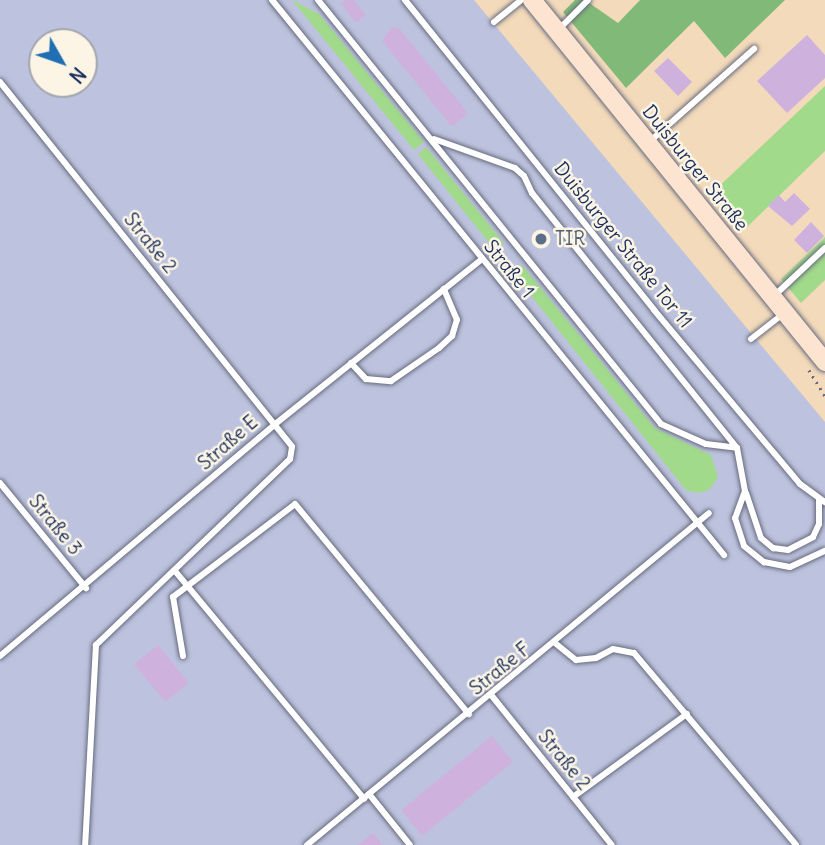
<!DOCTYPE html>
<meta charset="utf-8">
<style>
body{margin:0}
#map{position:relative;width:825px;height:845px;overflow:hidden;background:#f3dabb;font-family:Delius,sans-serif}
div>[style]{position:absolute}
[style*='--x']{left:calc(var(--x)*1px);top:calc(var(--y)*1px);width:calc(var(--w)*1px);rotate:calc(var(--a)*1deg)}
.industrial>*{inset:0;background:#bdc3de}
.green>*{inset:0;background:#a2da8c}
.forest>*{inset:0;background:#81ba78}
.building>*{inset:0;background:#ceb2dd}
.path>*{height:2.5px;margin-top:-1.25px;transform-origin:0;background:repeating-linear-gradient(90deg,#676b7f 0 2px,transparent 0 7px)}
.roads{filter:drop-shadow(0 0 2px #676b7f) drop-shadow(0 0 2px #676b7f)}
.lane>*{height:6px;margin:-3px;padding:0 3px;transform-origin:3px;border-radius:3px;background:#fff}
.secondary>*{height:18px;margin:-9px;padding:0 9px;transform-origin:9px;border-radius:9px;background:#fde4d0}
.dots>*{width:19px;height:19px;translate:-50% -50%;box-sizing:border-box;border:4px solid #fcf5e5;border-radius:50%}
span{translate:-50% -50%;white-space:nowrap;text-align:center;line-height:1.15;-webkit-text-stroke:5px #fcf5e5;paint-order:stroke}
.street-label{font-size:19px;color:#1b2f5e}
.service-label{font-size:19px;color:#4e5e75}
.left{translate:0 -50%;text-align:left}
.north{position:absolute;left:28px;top:28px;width:70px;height:70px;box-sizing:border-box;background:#fcf5e5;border:2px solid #a2a6af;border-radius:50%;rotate:130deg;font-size:19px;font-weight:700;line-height:28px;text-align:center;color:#1b2f5e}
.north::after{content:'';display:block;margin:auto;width:24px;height:32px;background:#1f6fb2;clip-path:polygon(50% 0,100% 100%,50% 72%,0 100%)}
</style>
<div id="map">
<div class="industrial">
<i style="clip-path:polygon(evenodd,0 0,474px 0,825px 422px,825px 845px,0 845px,0 0,42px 42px,84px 42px,84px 84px,42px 84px,42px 42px)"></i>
</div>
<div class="green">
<i style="clip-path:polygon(292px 0,319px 14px,424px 142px,414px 150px)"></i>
<i style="clip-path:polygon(825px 86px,825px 151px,744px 230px,713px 192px)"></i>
<i style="clip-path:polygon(426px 147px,504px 243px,497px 249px,514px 270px,522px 265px,655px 428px,711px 455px,718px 477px,710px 489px,699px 493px,686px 490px,418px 154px)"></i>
<i style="clip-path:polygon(825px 237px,825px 280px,801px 303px,781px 279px)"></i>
</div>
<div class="forest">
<i style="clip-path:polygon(575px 0,585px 0,618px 23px,640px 0,785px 0,725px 58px,694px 21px,626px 88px,563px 12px)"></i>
</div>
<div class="building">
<i style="clip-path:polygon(346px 0,354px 0,366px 15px,356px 23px,341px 4px)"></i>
<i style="clip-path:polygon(392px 27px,399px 28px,468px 113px,452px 127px,382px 41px)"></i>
<i style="clip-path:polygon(807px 35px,825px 55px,825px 78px,787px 113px,757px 81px)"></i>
<i style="clip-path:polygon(668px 58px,692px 82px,678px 96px,654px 71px)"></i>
<i style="clip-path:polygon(794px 193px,810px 209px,792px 226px,768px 206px,779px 195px,785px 202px)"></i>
<i style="clip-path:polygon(811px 222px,824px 236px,807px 253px,794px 240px)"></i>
<i style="clip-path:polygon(158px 645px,189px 683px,165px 702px,134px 664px)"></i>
<i style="clip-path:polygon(492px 736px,513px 762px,422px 836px,401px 810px)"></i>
<i style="clip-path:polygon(373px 833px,383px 845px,357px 845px)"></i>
</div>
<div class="path">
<i style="--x:809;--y:370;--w:31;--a:58"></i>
</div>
<div class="roads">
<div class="lane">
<i style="--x:272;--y:0;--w:716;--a:50.84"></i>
<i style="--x:318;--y:0;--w:545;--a:51.03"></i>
<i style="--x:661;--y:424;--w:49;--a:24"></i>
<i style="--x:706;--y:444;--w:31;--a:7"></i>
<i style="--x:737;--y:448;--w:44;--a:79.5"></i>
<i style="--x:745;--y:491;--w:29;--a:110"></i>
<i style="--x:735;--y:518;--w:29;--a:72"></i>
<i style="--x:744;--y:546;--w:26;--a:39"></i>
<i style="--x:764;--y:562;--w:26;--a:11"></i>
<i style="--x:790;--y:567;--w:38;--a:-25"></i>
<i style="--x:405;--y:0;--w:398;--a:51.2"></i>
<i style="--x:654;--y:310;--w:227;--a:50"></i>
<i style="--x:800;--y:484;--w:31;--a:36"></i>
<i style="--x:494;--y:22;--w:35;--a:-39"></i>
<i style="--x:559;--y:29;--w:41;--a:-45"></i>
<i style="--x:0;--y:82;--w:467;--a:51.3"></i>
<i style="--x:292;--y:447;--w:12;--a:99"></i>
<i style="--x:290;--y:459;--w:269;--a:136.2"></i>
<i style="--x:96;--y:645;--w:200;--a:93.1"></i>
<i style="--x:434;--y:139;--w:86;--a:19.7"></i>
<i style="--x:515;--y:168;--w:12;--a:42"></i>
<i style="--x:524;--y:176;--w:19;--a:65"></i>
<i style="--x:532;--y:193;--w:327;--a:51.2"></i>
<i style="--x:648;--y:143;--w:142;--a:-41.6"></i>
<i style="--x:774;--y:296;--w:70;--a:-43.3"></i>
<i style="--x:751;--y:339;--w:39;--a:-38"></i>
<i style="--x:351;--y:363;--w:22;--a:47"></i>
<i style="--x:366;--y:379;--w:25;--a:5"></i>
<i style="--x:391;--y:381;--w:58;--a:-34.5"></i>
<i style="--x:439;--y:348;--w:18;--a:-43"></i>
<i style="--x:452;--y:336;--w:17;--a:-73"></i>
<i style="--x:457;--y:320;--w:34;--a:-113"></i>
<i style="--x:0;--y:483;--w:136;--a:50.7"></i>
<i style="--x:746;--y:493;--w:47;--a:71.6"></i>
<i style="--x:761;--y:538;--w:16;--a:40"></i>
<i style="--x:773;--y:548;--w:15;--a:8"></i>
<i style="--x:788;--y:550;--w:28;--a:-27"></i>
<i style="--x:813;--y:537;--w:14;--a:-65"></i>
<i style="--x:819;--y:524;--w:24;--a:-90"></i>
<i style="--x:175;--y:571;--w:296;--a:50.3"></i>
<i style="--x:555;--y:643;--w:27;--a:39"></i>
<i style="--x:576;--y:660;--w:20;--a:-6"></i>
<i style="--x:596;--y:658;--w:19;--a:-28"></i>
<i style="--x:613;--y:649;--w:21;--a:11"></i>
<i style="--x:634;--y:653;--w:251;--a:49.8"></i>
<i style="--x:0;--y:656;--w:358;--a:-40.1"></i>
<i style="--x:274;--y:425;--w:265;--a:-38.6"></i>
<i style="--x:183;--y:656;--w:60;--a:-99.6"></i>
<i style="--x:173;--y:597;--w:153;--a:-37.3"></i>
<i style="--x:295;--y:504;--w:273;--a:50.4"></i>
<i style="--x:492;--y:696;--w:191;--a:51.2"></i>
<i style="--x:369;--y:794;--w:65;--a:51.2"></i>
<i style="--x:573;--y:797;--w:141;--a:-36.1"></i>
<i style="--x:307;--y:845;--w:521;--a:-39.55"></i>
</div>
<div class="secondary">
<i style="--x:532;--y:0;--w:466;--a:51"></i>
</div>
</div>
<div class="dots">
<i style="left:541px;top:239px;background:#5c6f8a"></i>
</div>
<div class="street-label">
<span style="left:695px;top:168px;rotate:51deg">Duisburger Straße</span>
<span style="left:150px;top:243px;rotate:51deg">Straße 2</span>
<span style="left:623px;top:245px;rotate:51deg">Duisburger Straße Tor 11</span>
<span style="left:509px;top:269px;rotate:51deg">Straße 1</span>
<span style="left:228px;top:443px;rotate:-41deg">Straße E</span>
<span style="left:55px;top:525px;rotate:51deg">Straße 3</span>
<span style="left:500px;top:669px;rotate:-39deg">Straße F</span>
<span style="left:564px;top:760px;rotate:51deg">Straße 2</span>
</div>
<div class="service-label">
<span class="left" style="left:555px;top:239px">TIR</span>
</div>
<div class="north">N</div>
</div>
